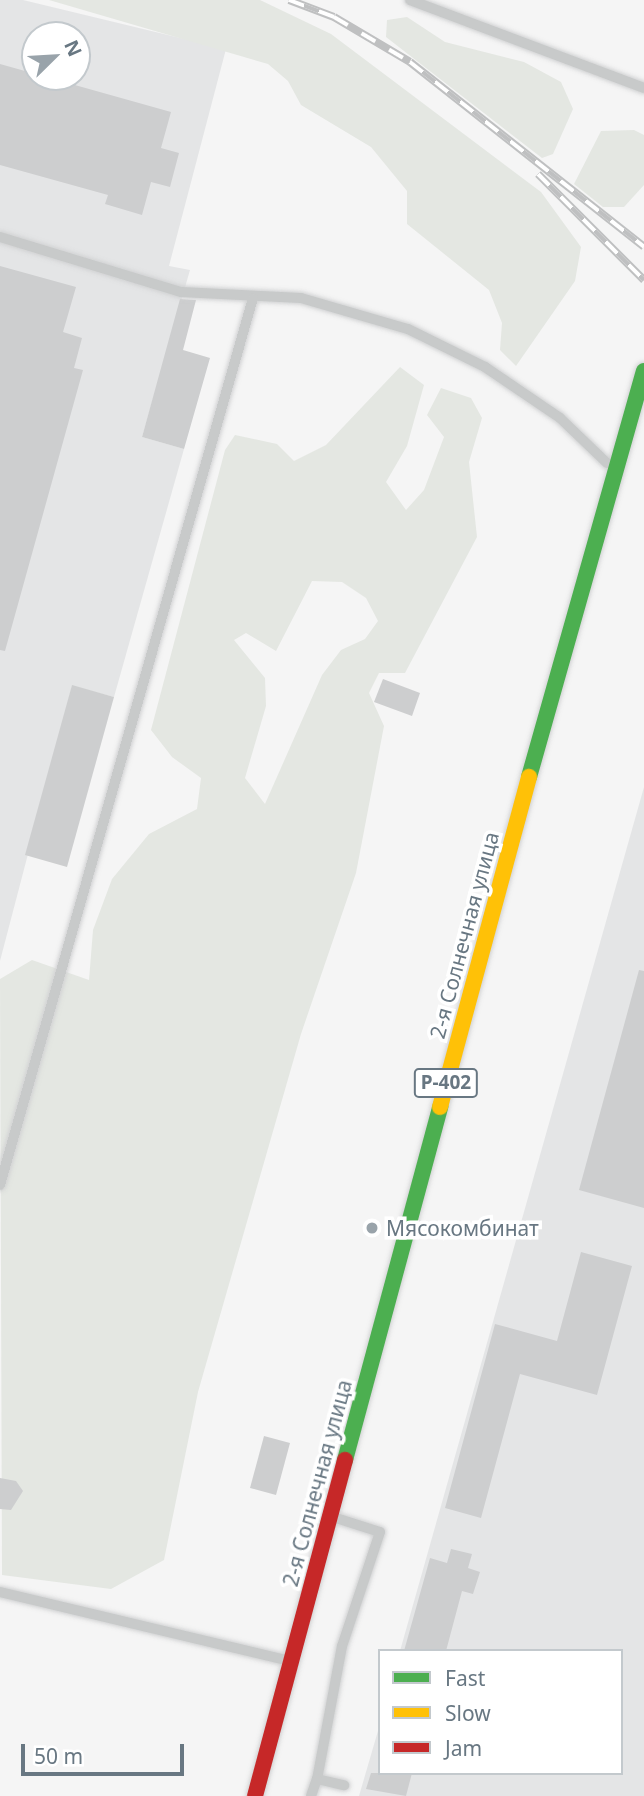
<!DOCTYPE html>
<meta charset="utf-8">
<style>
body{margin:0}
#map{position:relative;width:644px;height:1796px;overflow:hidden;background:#f5f5f5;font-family:"Noto Sans",sans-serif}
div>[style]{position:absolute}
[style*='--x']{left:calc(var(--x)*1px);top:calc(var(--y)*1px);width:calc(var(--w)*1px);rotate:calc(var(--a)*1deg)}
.built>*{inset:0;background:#e4e5e6}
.green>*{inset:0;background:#e4e7e2}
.building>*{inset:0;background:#cdcecf}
.roads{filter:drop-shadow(0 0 2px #d1d2d3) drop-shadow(0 0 2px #d1d2d3)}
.lane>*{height:10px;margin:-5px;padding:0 5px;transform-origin:5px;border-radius:5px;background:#c8caca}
.fast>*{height:16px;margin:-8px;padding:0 8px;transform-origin:8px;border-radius:8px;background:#4caf50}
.slow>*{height:16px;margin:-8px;padding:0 8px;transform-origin:8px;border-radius:8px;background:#ffc107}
.jam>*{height:16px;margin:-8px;padding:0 8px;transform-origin:8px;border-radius:8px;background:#c62828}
.rail>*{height:8px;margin-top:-4px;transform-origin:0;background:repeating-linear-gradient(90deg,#fff 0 16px,#bfc0c1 0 32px);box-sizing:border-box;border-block:2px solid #bfc0c1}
.dots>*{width:19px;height:19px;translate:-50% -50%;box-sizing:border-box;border:4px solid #fff;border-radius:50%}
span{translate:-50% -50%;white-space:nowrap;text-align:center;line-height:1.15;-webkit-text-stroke:7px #fff;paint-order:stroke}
.shield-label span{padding:2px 5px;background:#fff;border:2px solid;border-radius:5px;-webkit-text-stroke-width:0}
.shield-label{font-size:19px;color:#687782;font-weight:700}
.street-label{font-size:21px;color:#687782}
.poi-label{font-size:21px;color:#687782}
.left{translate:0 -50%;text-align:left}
.legend{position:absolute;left:378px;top:1649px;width:245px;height:126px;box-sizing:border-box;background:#fff;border:2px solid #c3c9cd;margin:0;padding:9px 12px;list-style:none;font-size:21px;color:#687782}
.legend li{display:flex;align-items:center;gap:14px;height:35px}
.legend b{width:35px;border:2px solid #c3c9cd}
.north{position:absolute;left:21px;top:21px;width:70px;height:70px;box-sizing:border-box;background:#fff;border:2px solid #c3c9cd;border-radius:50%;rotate:66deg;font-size:19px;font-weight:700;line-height:28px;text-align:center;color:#687782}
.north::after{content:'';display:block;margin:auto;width:24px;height:32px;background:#99a3aa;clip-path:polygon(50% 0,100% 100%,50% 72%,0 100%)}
.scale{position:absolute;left:21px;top:1744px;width:163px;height:32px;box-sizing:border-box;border:4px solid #687782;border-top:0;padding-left:9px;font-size:21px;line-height:24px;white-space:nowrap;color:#687782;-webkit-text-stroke:5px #fff;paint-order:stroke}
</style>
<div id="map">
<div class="built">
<i style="clip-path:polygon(evenodd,0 0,23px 0,226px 49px,169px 266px,190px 270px,142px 437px,184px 449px,114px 697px,72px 686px,0 961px,0 0,35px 35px,77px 35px,77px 77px,35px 77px,35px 35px)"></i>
<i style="clip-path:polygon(644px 787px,644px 1796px,359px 1796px,380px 1724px,380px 1773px,621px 1773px,621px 1651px,400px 1651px)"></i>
</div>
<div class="green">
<i style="clip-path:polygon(49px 0,260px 0,331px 34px,541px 192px,581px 247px,575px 281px,516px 366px,500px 350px,502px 323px,489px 290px,407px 224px,407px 191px,371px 147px,301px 105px,288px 81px,268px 64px)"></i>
<i style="clip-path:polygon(407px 17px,445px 42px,524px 62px,561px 82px,573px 109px,553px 154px,542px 158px,386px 37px,387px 20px)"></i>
<i style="clip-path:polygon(634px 130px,644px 135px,644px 185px,624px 207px,603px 207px,574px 184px,601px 131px)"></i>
<i style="clip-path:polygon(evenodd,400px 367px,424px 385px,407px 446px,386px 482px,406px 510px,424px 490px,444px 437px,427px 415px,441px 388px,471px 398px,482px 418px,469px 462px,477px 537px,405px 673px,379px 673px,369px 693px,384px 726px,356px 873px,301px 1034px,198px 1392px,164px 1560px,111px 1589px,2px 1575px,0 979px,32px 960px,89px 980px,93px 930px,112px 879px,149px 834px,197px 809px,201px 778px,172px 757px,151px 730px,225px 450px,235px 435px,277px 444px,294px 461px,326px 445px,400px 367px,312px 581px,342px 582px,366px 598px,378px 621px,365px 639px,341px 650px,322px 675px,265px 804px,245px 778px,266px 706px,265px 678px,234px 640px,246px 633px,276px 651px,312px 581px)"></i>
</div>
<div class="building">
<i style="clip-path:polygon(0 64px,171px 112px,161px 148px,179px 153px,170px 187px,151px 182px,142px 215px,105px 204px,108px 195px,0 165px)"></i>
<i style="clip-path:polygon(0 266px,76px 287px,63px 332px,82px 338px,74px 368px,83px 370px,5px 651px,0 650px)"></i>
<i style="clip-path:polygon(180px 299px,196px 300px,183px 350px,210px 358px,184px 449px,142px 437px)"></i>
<i style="clip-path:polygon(383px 679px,420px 693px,412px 716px,374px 702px)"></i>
<i style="clip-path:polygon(72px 685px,114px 697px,67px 867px,25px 855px)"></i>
<i style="clip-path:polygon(639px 970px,644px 971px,644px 1208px,579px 1190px)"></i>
<i style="clip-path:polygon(581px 1252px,632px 1266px,597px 1395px,520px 1374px,481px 1518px,445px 1508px,495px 1324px,557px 1341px)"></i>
<i style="clip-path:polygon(264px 1436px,290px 1443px,276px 1495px,250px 1488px)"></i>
<i style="clip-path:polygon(0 1478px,16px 1481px,23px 1491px,11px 1510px,0 1509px)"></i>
<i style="clip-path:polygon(451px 1549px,472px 1554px,468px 1568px,480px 1572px,473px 1594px,462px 1591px,446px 1651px,404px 1651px,430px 1558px,447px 1563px)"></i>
<i style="clip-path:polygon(371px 1773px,412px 1773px,406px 1796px,366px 1789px)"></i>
</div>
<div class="roads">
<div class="lane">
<i style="--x:410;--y:0;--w:250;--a:20.6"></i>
<i style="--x:0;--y:237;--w:189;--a:16.9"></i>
<i style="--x:181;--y:292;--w:120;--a:2.9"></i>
<i style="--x:301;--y:298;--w:111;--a:16.2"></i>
<i style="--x:408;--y:329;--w:86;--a:26.3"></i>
<i style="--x:485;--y:367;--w:91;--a:34.2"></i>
<i style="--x:560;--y:418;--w:65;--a:43.8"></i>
<i style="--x:0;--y:1185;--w:922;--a:-74.08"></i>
<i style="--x:336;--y:1518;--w:46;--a:17.7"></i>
<i style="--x:380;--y:1532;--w:120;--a:108.4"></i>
<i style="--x:342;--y:1646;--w:135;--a:100.6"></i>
<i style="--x:317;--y:1779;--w:28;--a:13"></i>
<i style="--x:0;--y:1592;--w:297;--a:13.4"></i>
<i style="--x:311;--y:1796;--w:18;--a:-71"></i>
</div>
<div class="fast">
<i style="--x:529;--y:777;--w:422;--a:-74.2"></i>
<i style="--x:345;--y:1460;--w:366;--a:-74.9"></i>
</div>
<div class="slow">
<i style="--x:440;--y:1107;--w:342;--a:-74.9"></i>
</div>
<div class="jam">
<i style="--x:255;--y:1796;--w:348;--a:-75"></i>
</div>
</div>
<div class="rail">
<i style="--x:289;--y:0;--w:48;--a:20.7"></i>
<i style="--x:334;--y:17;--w:88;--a:30.6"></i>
<i style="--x:410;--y:62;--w:298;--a:38.3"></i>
<i style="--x:538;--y:174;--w:150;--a:45"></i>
</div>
<div class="dots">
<i style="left:372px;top:1228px;background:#99a3aa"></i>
</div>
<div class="shield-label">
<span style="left:446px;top:1083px">Р-402</span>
</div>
<div class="street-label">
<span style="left:464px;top:935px;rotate:-75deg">2-я Солнечная улица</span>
<span style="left:317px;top:1483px;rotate:-75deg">2-я Солнечная улица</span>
</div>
<div class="poi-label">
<span class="left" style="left:386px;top:1228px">Мясокомбинат</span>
</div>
<ul class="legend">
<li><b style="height:9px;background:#4caf50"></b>Fast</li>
<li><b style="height:9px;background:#ffc107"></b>Slow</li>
<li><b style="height:9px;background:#c62828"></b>Jam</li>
</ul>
<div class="north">N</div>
<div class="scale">50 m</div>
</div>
